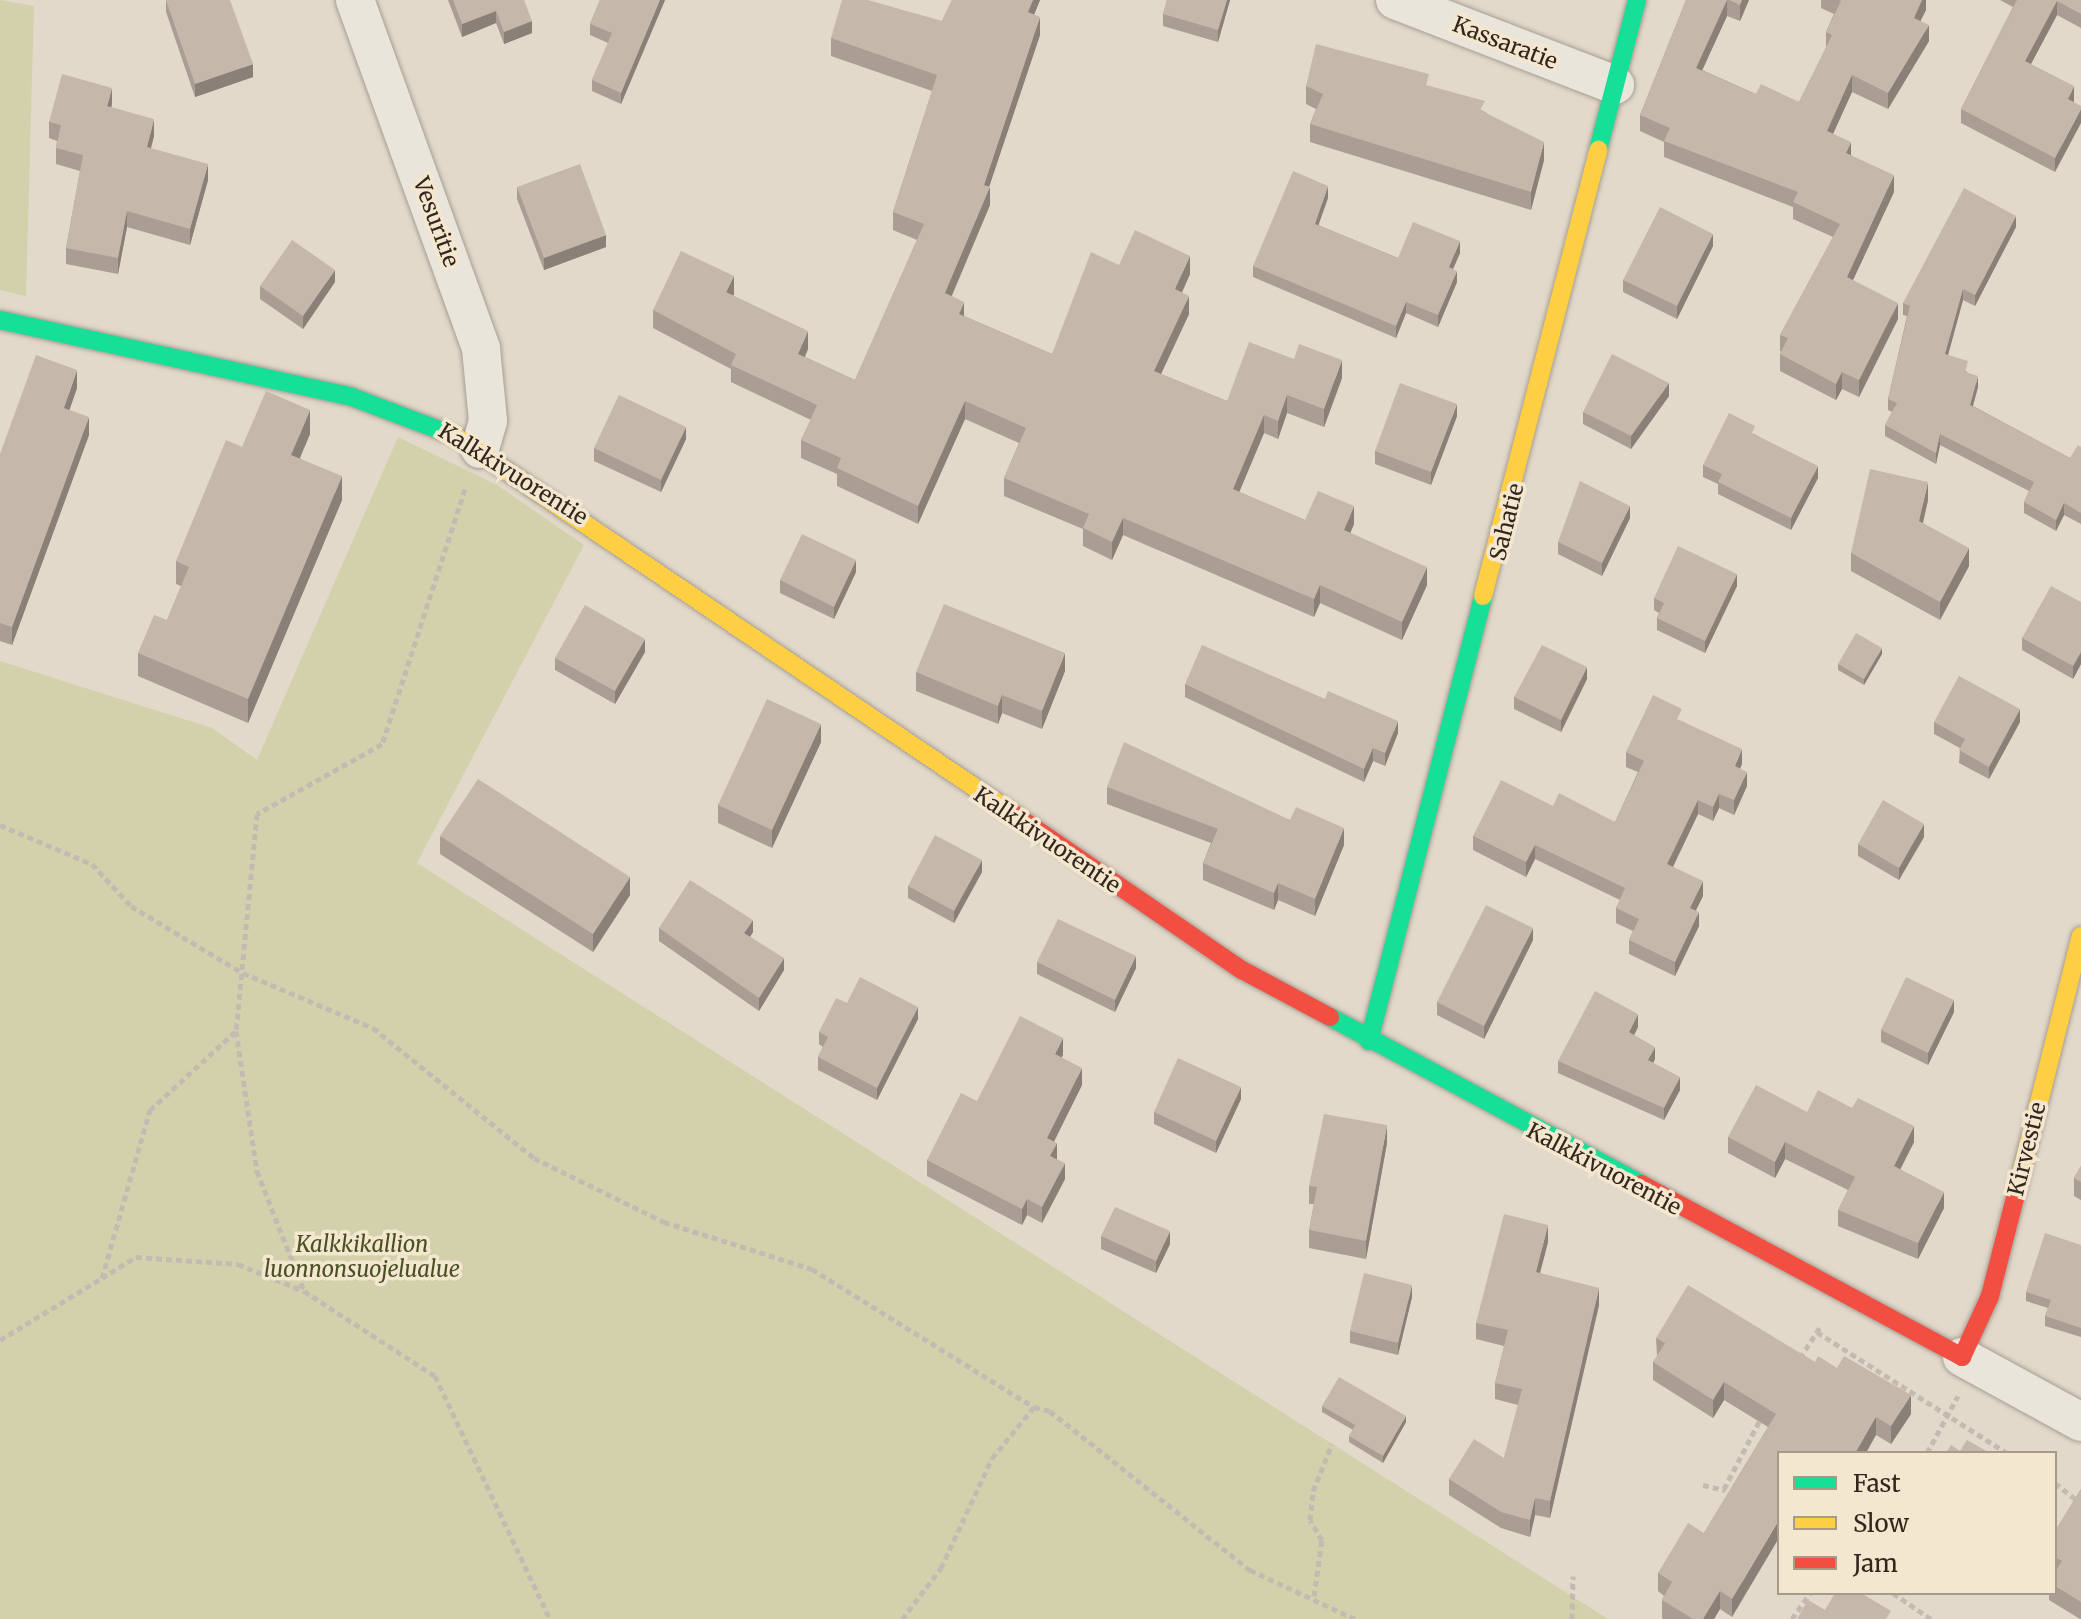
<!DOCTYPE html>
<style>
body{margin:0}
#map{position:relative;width:2081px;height:1619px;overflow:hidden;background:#e2d9ca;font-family:Merriweather,serif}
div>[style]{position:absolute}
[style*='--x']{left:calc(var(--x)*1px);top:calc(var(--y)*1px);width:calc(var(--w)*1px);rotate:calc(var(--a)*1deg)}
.green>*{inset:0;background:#d3d1ac}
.path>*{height:5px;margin-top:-2.5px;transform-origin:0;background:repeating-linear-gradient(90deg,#c3bbb2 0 6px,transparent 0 10px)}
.roads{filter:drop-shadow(0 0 2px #a79e94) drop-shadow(0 0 2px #a79e94)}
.street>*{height:38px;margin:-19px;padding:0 19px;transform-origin:19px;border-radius:19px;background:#eae5db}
.fast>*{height:18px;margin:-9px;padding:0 9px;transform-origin:9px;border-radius:9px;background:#16e098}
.slow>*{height:18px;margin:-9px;padding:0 9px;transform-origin:9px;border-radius:9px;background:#ffcf43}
.jam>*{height:18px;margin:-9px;padding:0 9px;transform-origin:9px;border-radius:9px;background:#f24e42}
.wall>*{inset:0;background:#aa9d93}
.shaded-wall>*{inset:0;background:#8b8078}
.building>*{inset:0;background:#c6b7ab}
span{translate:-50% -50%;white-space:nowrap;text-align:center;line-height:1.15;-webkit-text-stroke:7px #f4e7cf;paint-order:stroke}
.street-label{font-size:22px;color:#34261c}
.park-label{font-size:22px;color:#485024;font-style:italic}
.legend{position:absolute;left:1777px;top:1451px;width:280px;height:144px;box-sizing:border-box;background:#f4e7cf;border:2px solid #a79a87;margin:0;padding:10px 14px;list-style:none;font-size:24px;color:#34261c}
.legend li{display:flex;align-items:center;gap:16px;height:40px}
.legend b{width:40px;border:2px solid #a79a87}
</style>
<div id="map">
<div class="green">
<i style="clip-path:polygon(0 0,34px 6px,26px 296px,0 290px)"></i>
<i style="clip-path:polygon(398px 437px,497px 485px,584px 545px,417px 863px,1608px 1619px,0 1619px,0 661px,212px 728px,257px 760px)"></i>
</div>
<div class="path">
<i style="--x:465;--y:489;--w:268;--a:108"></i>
<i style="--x:382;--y:744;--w:143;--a:150.8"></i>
<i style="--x:257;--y:814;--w:218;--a:95.5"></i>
<i style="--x:236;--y:1031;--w:142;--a:81.5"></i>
<i style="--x:257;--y:1171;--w:129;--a:68.6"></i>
<i style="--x:304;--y:1291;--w:156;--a:33"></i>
<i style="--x:435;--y:1376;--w:269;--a:64.7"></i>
<i style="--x:0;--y:825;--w:100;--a:23"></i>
<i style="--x:92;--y:864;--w:57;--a:47.1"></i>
<i style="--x:131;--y:906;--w:131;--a:30.9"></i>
<i style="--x:243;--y:973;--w:141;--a:22.9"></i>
<i style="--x:373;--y:1028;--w:207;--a:38.9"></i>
<i style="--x:534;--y:1158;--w:145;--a:26.2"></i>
<i style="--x:664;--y:1222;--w:155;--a:17.6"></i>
<i style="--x:812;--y:1269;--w:261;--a:31.9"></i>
<i style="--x:102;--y:1278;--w:40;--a:-32"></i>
<i style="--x:136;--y:1257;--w:102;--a:3.9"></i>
<i style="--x:238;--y:1264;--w:71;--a:22.2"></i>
<i style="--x:1817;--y:1332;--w:225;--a:32.5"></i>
<i style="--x:0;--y:1340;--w:119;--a:-31.3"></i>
<i style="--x:102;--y:1278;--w:175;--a:-74.1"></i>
<i style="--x:150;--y:1110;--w:117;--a:-42.6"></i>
<i style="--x:1800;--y:1358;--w:38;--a:-57"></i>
<i style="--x:1927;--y:1453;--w:65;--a:-61.5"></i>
<i style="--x:2055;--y:1483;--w:28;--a:38"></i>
<i style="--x:1703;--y:1485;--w:23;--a:13"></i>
<i style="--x:1724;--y:1489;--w:82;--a:-62.5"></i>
<i style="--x:1893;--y:1593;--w:46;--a:34.4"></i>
<i style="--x:1314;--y:1596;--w:57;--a:-81.9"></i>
<i style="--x:1322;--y:1540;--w:23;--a:-121"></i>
<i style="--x:1310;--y:1520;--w:29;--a:-84"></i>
<i style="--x:1313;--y:1491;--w:51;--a:-68"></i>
<i style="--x:902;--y:1619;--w:64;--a:-52.6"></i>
<i style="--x:941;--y:1568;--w:121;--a:-65.1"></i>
<i style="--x:992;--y:1458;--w:66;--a:-50.5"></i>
<i style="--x:1034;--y:1407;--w:16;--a:14"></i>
<i style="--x:1050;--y:1411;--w:256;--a:38.5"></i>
<i style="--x:1250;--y:1570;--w:116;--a:25"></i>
<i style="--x:1572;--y:1619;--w:43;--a:-88.7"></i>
<i style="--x:1792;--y:1619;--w:32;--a:-55"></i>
</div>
<div class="roads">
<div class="street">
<i style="--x:355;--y:0;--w:371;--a:70.1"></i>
<i style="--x:481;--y:349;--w:72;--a:84.4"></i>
<i style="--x:488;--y:421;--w:29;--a:106"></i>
<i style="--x:1395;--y:0;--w:236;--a:21.1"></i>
<i style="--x:1962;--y:1357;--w:136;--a:28.6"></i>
</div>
<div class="fast">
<i style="--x:1598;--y:150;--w:155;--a:-75.4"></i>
<i style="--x:0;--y:320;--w:360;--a:12.3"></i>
<i style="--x:352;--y:397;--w:110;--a:20.7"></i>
<i style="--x:1330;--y:1017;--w:353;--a:28.2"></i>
<i style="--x:1369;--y:1041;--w:459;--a:-75.6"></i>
</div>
<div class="slow">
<i style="--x:455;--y:436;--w:668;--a:34.07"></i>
<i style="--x:1483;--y:596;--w:461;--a:-75.5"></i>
<i style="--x:2017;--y:1190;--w:262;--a:-75.9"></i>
</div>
<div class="jam">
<i style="--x:1008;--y:810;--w:283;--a:34.4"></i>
<i style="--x:1242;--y:970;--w:100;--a:28.1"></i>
<i style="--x:1641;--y:1184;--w:365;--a:28.3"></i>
<i style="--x:1962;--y:1357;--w:67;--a:-65.3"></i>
<i style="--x:1990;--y:1296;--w:109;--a:-75.7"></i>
</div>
</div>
<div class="wall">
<i style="clip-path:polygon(166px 0,253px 77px,195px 97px,166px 12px)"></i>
<i style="clip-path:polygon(448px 0,524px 0,532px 33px,504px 44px,496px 23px,462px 37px)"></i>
<i style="clip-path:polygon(600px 0,665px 0,621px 104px,592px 91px,592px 80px,608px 43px,590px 35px,590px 24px)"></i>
<i style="clip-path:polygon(952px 0,1040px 0,1034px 14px,1040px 35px,989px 187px,990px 205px,952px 296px,964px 316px,1052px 354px,1119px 265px,1190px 274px,1182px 293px,1189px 314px,1161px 374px,1227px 401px,1342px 378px,1324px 427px,1287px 413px,1278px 439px,1264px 433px,1239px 492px,1305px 520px,1354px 524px,1350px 533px,1427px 585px,1402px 640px,1320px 603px,1314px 617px,1123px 535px,1112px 560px,1083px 546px,1083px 529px,1004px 496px,1004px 478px,1019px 443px,965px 419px,918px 524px,837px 486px,837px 474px,801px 458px,801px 440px,811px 420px,731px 382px,731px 369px,653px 328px,653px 310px,734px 294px,733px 296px,808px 349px,805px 357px,855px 380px,917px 240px,893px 230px,893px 212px,932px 91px,831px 56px,831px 38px,942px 21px)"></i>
<i style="clip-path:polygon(1167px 0,1230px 0,1218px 42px,1163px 26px,1163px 14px)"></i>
<i style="clip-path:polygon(1686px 0,1749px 0,1740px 21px,1727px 16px,1702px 70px,1756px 94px,1799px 102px,1826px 48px,1826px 32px,1834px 14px,1821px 8px,1821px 0,1926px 0,1926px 10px,1920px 21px,1929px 41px,1888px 109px,1852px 92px,1833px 134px,1851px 155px,1894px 192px,1853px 280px,1898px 319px,1859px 397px,1842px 389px,1836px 400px,1780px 371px,1780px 354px,1781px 352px,1780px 351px,1780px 335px,1833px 237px,1793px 219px,1793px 207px,1664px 157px,1664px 142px,1640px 131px,1640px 115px)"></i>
<i style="clip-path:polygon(2000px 0,2081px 0,2081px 28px,2057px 15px,2031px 64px,2074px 101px,2055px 172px,1961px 123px,1961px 109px,2013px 7px)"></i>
<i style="clip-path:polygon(1306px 86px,1429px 86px,1485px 112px,1544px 160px,1531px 210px,1310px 142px,1310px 124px,1316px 109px,1306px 104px)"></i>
<i style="clip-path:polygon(112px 104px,111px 107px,154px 136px,151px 148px,208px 180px,190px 245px,127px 227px,118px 274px,66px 264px,66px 248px,80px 171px,56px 164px,56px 148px,57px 141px,49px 138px,49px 122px)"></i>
<i style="clip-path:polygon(517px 187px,606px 247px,544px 270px,517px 199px)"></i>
<i style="clip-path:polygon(1328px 198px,1318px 225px,1398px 258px,1460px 253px,1453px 269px,1457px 282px,1438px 327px,1406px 313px,1396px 338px,1253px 277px,1253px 266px)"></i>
<i style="clip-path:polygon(2016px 227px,1975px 306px,1963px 300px,1948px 355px,1968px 373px,1978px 387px,1973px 406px,2070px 458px,2081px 447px,2081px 524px,2064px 515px,2056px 531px,2024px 513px,2024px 502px,2029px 491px,1940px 445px,1936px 464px,1885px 436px,1885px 425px,1892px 412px,1888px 410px,1888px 399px,1907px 316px,1903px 315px,1903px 303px)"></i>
<i style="clip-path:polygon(1713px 246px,1677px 319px,1623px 292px,1623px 280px)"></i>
<i style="clip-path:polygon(335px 282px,303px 329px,260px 299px,260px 286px)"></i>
<i style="clip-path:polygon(77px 388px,69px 410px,89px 435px,12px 645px,0 641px,0 454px)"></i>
<i style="clip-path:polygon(1669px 396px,1631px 449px,1583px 424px,1583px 412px)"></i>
<i style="clip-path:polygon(1457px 416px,1431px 485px,1375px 464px,1375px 451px)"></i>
<i style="clip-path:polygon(310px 434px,300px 458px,342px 500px,248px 723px,138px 676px,138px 653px,167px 620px,181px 586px,176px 584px,176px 561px,242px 447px)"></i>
<i style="clip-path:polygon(1755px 434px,1818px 478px,1791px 530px,1718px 494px,1718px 484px,1703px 477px,1703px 465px)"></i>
<i style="clip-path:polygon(686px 439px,661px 492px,594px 461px,594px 448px)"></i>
<i style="clip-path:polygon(1928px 500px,1923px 523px,1969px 566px,1940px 620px,1851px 571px,1851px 553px)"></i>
<i style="clip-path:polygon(1630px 518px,1602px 576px,1558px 554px,1558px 542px)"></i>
<i style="clip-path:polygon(856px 572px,834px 619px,780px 593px,780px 580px)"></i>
<i style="clip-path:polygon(1737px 586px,1705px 653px,1657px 630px,1657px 618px,1659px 613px,1654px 610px,1654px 598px)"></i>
<i style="clip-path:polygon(2081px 602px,2081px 664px,2073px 679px,2022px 650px,2022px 638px)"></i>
<i style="clip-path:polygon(645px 652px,615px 704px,555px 670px,555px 658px)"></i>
<i style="clip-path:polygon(1882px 654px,1864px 685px,1838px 670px,1838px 664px)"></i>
<i style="clip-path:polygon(1065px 671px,1042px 729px,1002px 713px,998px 724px,916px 691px,916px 672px)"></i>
<i style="clip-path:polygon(1587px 679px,1561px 732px,1514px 709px,1514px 697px)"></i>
<i style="clip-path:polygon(1185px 684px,1325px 699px,1398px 733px,1385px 766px,1373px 761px,1364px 782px,1185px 697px)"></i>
<i style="clip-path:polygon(1682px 721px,1742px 764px,1740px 768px,1747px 786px,1734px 815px,1719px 808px,1713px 821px,1698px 814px,1673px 867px,1703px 896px,1696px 910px,1699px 926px,1675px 976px,1629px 954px,1629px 940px,1633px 931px,1616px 923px,1616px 908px,1620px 900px,1535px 859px,1526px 877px,1473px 850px,1473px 836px,1553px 806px,1615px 822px,1638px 772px,1626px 767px,1626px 752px)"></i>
<i style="clip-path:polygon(1934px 722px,2020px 722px,1989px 779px,1959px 763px,1960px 748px,1934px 734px)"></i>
<i style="clip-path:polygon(821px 742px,772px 848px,718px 823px,718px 805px)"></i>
<i style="clip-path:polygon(1107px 787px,1290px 820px,1344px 845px,1315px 916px,1278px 900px,1274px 910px,1203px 880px,1203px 863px,1211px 843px,1107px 804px)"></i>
<i style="clip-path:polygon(440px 836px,630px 895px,593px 952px,440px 854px)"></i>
<i style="clip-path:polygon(1924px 837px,1899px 880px,1858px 856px,1858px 844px)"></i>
<i style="clip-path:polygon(982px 872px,954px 923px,908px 898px,908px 886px)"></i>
<i style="clip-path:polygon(659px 928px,753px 932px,750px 937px,784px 970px,759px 1011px,659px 941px)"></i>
<i style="clip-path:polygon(1533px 940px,1484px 1039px,1437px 1015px,1437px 1002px)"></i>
<i style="clip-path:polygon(1037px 962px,1136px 968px,1115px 1012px,1037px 974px)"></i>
<i style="clip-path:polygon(847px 1003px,918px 1019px,877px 1100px,818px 1070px,818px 1057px,823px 1047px,819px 1044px,819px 1032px)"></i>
<i style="clip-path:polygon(1954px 1012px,1928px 1065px,1881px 1042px,1881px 1030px)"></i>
<i style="clip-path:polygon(1638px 1027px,1634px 1035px,1655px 1059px,1653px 1063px,1680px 1090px,1664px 1120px,1558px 1073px,1558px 1061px)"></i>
<i style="clip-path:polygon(1063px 1055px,1061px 1057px,1082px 1085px,1054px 1142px,1057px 1159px,1065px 1179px,1042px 1223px,1027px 1215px,1022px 1225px,927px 1176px,927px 1160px,977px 1101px)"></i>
<i style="clip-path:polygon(1241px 1099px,1216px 1153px,1154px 1124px,1154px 1112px)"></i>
<i style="clip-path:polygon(1807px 1112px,1914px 1142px,1900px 1169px,1944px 1208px,1918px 1259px,1838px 1226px,1838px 1210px,1848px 1190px,1785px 1159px,1775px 1178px,1728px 1153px,1728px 1137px)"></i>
<i style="clip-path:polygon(1387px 1143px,1366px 1259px,1309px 1248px,1309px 1230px,1314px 1204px,1309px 1204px,1309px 1186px)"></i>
<i style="clip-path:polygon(2081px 1166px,2081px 1200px,2074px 1196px,2074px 1178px)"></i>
<i style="clip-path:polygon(1101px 1236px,1170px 1244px,1156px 1273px,1101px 1249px)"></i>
<i style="clip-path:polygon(1548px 1242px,1540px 1273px,1599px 1305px,1550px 1518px,1535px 1515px,1530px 1537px,1501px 1528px,1449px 1495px,1449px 1479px,1504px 1458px,1518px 1405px,1495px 1399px,1495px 1383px,1504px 1346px,1476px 1339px,1476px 1323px)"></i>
<i style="clip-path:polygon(2081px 1245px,2081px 1337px,2045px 1326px,2045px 1316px,2048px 1308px,2026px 1301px,2026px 1292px)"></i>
<i style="clip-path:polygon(1412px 1297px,1398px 1355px,1350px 1343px,1350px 1331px)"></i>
<i style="clip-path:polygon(1656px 1338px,1815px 1362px,1911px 1414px,1891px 1444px,1876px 1435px,1779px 1453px,1732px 1617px,1720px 1609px,1714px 1619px,1663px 1619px,1662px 1618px,1662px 1600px,1664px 1596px,1658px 1591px,1658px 1573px,1704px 1533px,1768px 1427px,1724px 1400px,1713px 1418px,1653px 1380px,1653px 1362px,1657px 1356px)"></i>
<i style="clip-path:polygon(1322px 1406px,1406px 1422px,1383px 1463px,1349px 1442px,1349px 1436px,1353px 1430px,1322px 1412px)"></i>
<i style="clip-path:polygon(2081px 1489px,2081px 1619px,2080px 1619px,2049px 1600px,2049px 1593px,2055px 1593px,2055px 1531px)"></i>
</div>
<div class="shaded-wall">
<i style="clip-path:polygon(660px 0,665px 0,621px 104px,621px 93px)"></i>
<i style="clip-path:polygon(1033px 0,1040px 0,1028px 30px,1028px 12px)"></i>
<i style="clip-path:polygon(1227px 0,1230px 0,1218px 42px,1218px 30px)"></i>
<i style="clip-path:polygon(1727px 0,1727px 16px,1696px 84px,1696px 68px)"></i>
<i style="clip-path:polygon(1742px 0,1749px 0,1740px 21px,1740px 5px)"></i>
<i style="clip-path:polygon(1922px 0,1926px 0,1926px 10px,1914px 34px,1914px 18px)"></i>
<i style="clip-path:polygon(2057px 1px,2057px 15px,2025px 75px,2025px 61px)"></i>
<i style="clip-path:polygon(496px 11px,496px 23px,462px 37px,462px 24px)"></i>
<i style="clip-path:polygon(1040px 17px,1040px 35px,986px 196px,990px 187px,990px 205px,945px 311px,945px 293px,984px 185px)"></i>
<i style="clip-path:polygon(532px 21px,532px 33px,504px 44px,504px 32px)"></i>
<i style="clip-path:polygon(1929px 25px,1929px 41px,1888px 109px,1888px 93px)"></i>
<i style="clip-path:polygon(253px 64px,253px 77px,195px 97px,195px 84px)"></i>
<i style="clip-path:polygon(1852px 75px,1852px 92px,1827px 147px,1827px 131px)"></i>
<i style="clip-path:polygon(2074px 86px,2074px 101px,2068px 113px,2068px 99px)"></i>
<i style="clip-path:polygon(112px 88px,112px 104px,107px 122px,107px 106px)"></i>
<i style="clip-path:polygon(2081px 109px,2081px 123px,2055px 172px,2055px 158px)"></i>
<i style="clip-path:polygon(154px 119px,154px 136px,147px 163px,147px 147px)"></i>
<i style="clip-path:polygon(1544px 142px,1544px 160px,1531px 210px,1531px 192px)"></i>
<i style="clip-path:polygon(1851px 142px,1851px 159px,1846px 153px)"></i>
<i style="clip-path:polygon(208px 164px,208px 180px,190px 245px,190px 229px)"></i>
<i style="clip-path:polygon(1894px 175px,1894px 192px,1847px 293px,1847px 277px)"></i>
<i style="clip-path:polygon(1328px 186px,1328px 198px,1315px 235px,1315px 224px)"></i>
<i style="clip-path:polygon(127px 211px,127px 227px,118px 274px,118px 258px)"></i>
<i style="clip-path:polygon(2016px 216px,2016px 227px,1975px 306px,1975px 295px)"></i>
<i style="clip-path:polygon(1713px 234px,1713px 246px,1677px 319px,1677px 306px)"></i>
<i style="clip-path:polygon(606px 235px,606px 247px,544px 270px,544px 258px)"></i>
<i style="clip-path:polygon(1460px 241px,1460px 253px,1449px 278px,1449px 267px)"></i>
<i style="clip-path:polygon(1190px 256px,1190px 274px,1175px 307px,1175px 289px)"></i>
<i style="clip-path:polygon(335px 270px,335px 282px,303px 329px,303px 316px)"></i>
<i style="clip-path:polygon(1457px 271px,1457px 282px,1438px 327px,1438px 315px)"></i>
<i style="clip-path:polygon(734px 276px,734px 294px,726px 310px,726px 292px)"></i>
<i style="clip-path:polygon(1963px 289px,1963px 300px,1945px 366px,1945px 354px)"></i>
<i style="clip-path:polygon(1189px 296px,1189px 314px,1154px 389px,1154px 371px)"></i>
<i style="clip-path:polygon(964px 302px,964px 320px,959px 314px)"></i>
<i style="clip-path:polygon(1406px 302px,1406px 313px,1396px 338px,1396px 326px)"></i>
<i style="clip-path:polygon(1898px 303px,1898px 319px,1859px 397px,1859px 380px)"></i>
<i style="clip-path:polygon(808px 331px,808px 349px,798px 372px,798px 354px)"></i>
<i style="clip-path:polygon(1342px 360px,1342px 378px,1324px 427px,1324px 409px)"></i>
<i style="clip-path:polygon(77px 370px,77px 388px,64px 426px,64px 408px)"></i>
<i style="clip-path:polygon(1842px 372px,1842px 389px,1836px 400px,1836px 384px)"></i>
<i style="clip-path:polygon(1978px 376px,1978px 387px,1970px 416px,1970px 405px)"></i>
<i style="clip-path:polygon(1669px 383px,1669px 396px,1631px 449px,1631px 436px)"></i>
<i style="clip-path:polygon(1287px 395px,1287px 413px,1278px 439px,1278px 421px)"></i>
<i style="clip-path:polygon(965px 401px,965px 419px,918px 524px,918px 506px)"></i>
<i style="clip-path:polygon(1457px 404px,1457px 416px,1431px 485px,1431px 472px)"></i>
<i style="clip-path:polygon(310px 410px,310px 434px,291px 478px,291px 455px)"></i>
<i style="clip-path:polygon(1264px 415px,1264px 433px,1233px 507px,1233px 489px)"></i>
<i style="clip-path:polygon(89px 417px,89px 435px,12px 645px,12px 627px)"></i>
<i style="clip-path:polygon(686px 427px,686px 439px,661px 492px,661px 480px)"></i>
<i style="clip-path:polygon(1940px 434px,1940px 445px,1936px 464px,1936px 453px)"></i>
<i style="clip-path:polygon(1818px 466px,1818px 478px,1791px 530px,1791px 518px)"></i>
<i style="clip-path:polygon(342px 476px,342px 500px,248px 723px,248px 699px)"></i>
<i style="clip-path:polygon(1928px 482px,1928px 500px,1919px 539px,1919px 521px)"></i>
<i style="clip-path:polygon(2064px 503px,2064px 515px,2056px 531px,2056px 520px)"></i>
<i style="clip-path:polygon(1354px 506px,1354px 524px,1344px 548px,1344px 530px)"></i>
<i style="clip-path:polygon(1630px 506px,1630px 518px,1602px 576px,1602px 563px)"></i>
<i style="clip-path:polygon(1123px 518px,1123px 535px,1112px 560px,1112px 542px)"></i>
<i style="clip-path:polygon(1969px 548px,1969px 566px,1940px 620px,1940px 602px)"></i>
<i style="clip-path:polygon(856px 560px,856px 572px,834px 619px,834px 607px)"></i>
<i style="clip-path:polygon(1427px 567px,1427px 585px,1402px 640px,1402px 622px)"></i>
<i style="clip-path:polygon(1737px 574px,1737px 586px,1705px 653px,1705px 641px)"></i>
<i style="clip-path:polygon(1320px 585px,1320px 603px,1314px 617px,1314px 599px)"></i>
<i style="clip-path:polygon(645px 639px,645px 652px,615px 704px,615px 691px)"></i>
<i style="clip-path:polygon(1882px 648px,1882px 654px,1864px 685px,1864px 679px)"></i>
<i style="clip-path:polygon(2081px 652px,2081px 664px,2073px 679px,2073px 666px)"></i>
<i style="clip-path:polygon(1065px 653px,1065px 671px,1042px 729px,1042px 711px)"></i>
<i style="clip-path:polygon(1587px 667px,1587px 679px,1561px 732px,1561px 720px)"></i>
<i style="clip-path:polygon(1002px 695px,1002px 713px,998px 724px,998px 706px)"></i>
<i style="clip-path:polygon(2020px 709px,2020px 722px,1989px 779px,1989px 767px)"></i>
<i style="clip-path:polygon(1398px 721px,1398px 733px,1385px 766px,1385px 753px)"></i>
<i style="clip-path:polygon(821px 724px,821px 742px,772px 848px,772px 830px)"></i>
<i style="clip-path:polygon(1373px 748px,1373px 761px,1364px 782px,1364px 769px)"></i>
<i style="clip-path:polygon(1742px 749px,1742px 764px,1735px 780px,1735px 766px)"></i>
<i style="clip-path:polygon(1747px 772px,1747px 786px,1734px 815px,1734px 800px)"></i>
<i style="clip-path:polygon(1719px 794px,1719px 808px,1713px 821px,1713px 807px)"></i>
<i style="clip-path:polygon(1698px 800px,1698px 814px,1667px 879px,1667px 864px)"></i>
<i style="clip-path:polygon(1924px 824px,1924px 837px,1899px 880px,1899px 868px)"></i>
<i style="clip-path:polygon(1344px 828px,1344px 845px,1315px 916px,1315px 899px)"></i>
<i style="clip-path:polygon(1535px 845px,1535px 859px,1526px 877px,1526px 862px)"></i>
<i style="clip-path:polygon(982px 860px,982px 872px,954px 923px,954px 911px)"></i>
<i style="clip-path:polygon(630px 877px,630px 895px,593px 952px,593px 934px)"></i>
<i style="clip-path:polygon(1703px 881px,1703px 896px,1690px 922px,1690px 908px)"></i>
<i style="clip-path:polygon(1278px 883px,1278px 900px,1274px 910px,1274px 893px)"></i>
<i style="clip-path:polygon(1699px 912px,1699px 926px,1675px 976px,1675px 962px)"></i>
<i style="clip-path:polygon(753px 920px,753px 932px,744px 946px,744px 933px)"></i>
<i style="clip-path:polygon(1533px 928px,1533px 940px,1484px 1039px,1484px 1026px)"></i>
<i style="clip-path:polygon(1136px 956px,1136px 968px,1115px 1012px,1115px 1000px)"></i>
<i style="clip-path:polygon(784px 958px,784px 970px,759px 1011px,759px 998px)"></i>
<i style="clip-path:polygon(1954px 1000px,1954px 1012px,1928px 1065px,1928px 1053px)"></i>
<i style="clip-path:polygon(918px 1007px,918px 1019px,877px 1100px,877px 1088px)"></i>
<i style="clip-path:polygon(1638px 1014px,1638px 1027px,1629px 1045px,1629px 1032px)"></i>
<i style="clip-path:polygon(1063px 1038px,1063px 1055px,1055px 1070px,1055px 1054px)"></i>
<i style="clip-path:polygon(1655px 1047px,1655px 1059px,1648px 1073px,1648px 1060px)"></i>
<i style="clip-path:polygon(1082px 1068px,1082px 1085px,1047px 1155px,1047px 1138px)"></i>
<i style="clip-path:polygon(1680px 1077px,1680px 1090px,1664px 1120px,1664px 1108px)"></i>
<i style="clip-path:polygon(1241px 1087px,1241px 1099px,1216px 1153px,1216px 1141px)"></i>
<i style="clip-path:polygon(1387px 1125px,1387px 1143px,1366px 1259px,1366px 1241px)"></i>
<i style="clip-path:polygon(1914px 1126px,1914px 1142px,1894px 1182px,1894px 1166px)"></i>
<i style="clip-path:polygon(1785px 1142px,1785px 1159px,1775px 1178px,1775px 1162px)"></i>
<i style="clip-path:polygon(1057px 1143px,1057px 1160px,1050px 1156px)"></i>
<i style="clip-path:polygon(1065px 1163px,1065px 1179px,1042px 1223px,1042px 1207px)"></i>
<i style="clip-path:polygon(1944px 1192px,1944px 1208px,1918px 1259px,1918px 1243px)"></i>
<i style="clip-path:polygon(1027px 1199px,1027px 1215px,1022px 1225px,1022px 1209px)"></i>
<i style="clip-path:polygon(1548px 1225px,1548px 1242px,1536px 1288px,1536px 1272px)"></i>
<i style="clip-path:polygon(1170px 1231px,1170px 1244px,1156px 1273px,1156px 1261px)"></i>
<i style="clip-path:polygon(1412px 1285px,1412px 1297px,1398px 1355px,1398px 1343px)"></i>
<i style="clip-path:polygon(1599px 1288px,1599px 1305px,1550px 1518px,1550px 1501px)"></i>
<i style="clip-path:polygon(1724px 1382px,1724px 1400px,1713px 1418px,1713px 1400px)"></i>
<i style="clip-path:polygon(1911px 1395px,1911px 1414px,1891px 1444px,1891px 1426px)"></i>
<i style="clip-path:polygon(1406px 1416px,1406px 1422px,1383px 1463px,1383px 1456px)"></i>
<i style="clip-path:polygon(1876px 1417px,1876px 1435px,1866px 1453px,1855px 1453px)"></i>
<i style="clip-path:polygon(1535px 1498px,1535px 1515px,1530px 1537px,1530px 1520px)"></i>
<i style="clip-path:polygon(1779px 1520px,1779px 1538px,1732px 1617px,1732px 1599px)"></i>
<i style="clip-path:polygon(1720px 1591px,1720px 1609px,1714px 1619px,1703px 1619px)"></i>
</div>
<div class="building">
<i style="clip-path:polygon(166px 0,230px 0,253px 64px,195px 84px)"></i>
<i style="clip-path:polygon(453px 0,524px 0,532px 21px,504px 32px,496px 11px,462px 24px)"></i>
<i style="clip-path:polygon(600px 0,660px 0,621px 93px,592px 80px,612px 33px,590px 24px)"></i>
<i style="clip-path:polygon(842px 0,868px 0,942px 21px,952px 0,1033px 0,1028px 12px,1040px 17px,984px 185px,990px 187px,945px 293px,964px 302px,959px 314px,1052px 354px,1091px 252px,1119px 265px,1135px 230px,1190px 256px,1175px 289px,1189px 296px,1154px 371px,1227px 401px,1249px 342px,1294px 359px,1299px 344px,1342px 360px,1324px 409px,1287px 395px,1278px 421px,1264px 415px,1233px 489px,1305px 520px,1318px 491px,1354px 506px,1344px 530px,1427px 567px,1402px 622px,1320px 585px,1314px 599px,1123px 518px,1112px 542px,1083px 528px,1089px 514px,1004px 478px,1026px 428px,965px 401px,918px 506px,837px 468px,841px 458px,801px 440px,817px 405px,731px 365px,736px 354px,653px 310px,681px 251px,734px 276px,726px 292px,808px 331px,798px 354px,855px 380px,924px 224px,893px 212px,937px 75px,831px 38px)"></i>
<i style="clip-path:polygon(1167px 0,1227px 0,1218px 30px,1163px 14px)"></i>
<i style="clip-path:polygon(1686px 0,1727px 0,1696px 68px,1756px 94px,1761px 84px,1799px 102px,1832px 35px,1826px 32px,1841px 1px,1839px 0,1922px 0,1914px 18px,1929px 25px,1888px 93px,1852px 75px,1827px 131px,1851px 142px,1846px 153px,1894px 175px,1847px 277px,1898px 303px,1859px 380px,1842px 372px,1836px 384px,1780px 354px,1788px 338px,1780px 335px,1840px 224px,1793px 202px,1798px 192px,1664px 141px,1670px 128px,1640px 115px)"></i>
<i style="clip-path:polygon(1729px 0,1742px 0,1740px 5px)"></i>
<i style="clip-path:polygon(2017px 0,2081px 0,2081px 14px,2057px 1px,2025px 61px,2074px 86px,2068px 99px,2081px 106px,2081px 109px,2055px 158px,1961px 109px)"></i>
<i style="clip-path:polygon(1316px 44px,1429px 74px,1426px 85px,1485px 101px,1480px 110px,1544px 142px,1531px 192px,1310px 124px,1323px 94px,1306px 86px)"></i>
<i style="clip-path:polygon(62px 74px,112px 88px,107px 106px,154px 119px,147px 147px,208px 164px,190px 229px,127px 211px,118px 258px,66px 248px,83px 155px,56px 148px,61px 125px,49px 122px)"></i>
<i style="clip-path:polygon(580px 164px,606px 235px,544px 258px,517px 187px)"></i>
<i style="clip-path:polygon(1293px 171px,1328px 186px,1315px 224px,1398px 258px,1413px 222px,1460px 241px,1449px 267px,1457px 271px,1438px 315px,1406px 302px,1396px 326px,1253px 266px)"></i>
<i style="clip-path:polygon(1964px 188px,2016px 216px,1975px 295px,1963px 289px,1945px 354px,1968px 361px,1965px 372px,1978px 376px,1970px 405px,2070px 458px,2078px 445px,2081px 447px,2081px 513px,2064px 503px,2056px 520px,2024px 502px,2034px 482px,1940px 434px,1936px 453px,1885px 425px,1897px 403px,1888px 399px,1910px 306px,1903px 303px)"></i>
<i style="clip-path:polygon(1660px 207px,1713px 234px,1677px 306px,1623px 280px)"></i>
<i style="clip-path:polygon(292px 240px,335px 270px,303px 316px,260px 286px)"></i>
<i style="clip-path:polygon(1612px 354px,1669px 383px,1631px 436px,1583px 412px)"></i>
<i style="clip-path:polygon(36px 355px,77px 370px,64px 408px,89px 417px,12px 627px,0 623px,0 454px)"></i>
<i style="clip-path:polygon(1400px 383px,1457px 404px,1431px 472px,1375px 451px)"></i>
<i style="clip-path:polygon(266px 391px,310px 410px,291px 455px,342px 476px,248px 699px,138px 653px,154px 615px,167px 620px,189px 567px,176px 561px,226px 440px,242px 447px)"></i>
<i style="clip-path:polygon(619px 395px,686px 427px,661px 480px,594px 448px)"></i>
<i style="clip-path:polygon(1729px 413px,1755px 426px,1752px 433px,1818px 466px,1791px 518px,1718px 482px,1722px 474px,1703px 465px)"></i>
<i style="clip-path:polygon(1870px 469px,1928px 482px,1919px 521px,1969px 548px,1940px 602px,1851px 553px)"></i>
<i style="clip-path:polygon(1580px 481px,1630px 506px,1602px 563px,1558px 542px)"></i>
<i style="clip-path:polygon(802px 534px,856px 560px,834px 607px,780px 580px)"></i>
<i style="clip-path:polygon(1678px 546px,1737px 574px,1705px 641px,1657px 618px,1664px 603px,1654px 598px)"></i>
<i style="clip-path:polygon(2051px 586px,2081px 602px,2081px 652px,2073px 666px,2022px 638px)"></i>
<i style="clip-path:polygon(944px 604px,1065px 653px,1042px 711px,1002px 695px,998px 706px,916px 672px)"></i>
<i style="clip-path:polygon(585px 605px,645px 639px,615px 691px,555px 658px)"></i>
<i style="clip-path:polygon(1856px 633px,1882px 648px,1864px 679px,1838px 664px)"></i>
<i style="clip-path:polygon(1202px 645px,1325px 699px,1328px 691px,1398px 721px,1385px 753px,1373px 748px,1364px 769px,1185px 684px)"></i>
<i style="clip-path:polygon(1542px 645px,1587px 667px,1561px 720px,1514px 697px)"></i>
<i style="clip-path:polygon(1959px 676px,2020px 709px,1989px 767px,1959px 750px,1965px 739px,1934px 722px)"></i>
<i style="clip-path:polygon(1653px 695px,1682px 709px,1677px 719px,1742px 749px,1735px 766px,1747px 772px,1734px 800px,1719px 794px,1713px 807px,1698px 800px,1667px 864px,1703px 881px,1690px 908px,1699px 912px,1675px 962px,1629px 940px,1639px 919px,1616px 908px,1625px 888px,1535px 845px,1526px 862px,1473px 836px,1501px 780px,1553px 806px,1559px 793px,1615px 822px,1644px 761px,1626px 752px)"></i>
<i style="clip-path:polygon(767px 699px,821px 724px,772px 830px,718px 805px)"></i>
<i style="clip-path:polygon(1124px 742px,1290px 820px,1296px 807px,1344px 828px,1315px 899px,1278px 883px,1274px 893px,1203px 863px,1218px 829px,1107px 787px)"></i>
<i style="clip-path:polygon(478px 779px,630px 877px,593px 934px,440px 836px)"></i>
<i style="clip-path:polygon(1883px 800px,1924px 824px,1899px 868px,1858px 844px)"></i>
<i style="clip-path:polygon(935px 835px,982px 860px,954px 911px,908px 886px)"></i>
<i style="clip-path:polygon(690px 880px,753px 920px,744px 933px,784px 958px,759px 998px,659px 928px)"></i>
<i style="clip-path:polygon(1486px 905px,1533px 928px,1484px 1026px,1437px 1002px)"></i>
<i style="clip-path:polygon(1058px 919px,1136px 956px,1115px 1000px,1037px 962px)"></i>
<i style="clip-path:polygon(860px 977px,918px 1007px,877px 1088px,818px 1057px,828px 1037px,819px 1032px,836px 998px,847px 1003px)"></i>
<i style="clip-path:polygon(1906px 977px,1954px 1000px,1928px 1053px,1881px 1030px)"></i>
<i style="clip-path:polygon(1595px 991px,1638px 1014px,1629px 1032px,1655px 1047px,1648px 1060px,1680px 1077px,1664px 1108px,1558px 1061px)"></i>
<i style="clip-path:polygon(1020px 1016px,1063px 1038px,1055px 1054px,1082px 1068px,1047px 1138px,1057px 1143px,1050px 1156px,1065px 1163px,1042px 1207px,1027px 1199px,1022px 1209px,927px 1160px,961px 1093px,977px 1101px)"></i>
<i style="clip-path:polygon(1178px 1058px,1241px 1087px,1216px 1141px,1154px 1112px)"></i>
<i style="clip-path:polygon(1756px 1085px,1807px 1112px,1818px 1090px,1852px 1108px,1858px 1098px,1914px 1126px,1894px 1166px,1944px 1192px,1918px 1243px,1838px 1210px,1855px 1177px,1785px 1142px,1775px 1162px,1728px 1137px)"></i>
<i style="clip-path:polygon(1324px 1114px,1387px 1125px,1366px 1241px,1309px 1230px,1317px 1187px,1309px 1186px)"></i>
<i style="clip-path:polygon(2081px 1166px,2081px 1182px,2074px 1178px)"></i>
<i style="clip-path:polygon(1115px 1207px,1170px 1231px,1156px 1261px,1101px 1236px)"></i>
<i style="clip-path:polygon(1504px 1214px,1548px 1225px,1536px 1272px,1599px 1288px,1550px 1501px,1535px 1498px,1530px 1520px,1501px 1512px,1449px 1479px,1474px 1439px,1504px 1458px,1522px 1389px,1495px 1383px,1508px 1330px,1476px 1323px)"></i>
<i style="clip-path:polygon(2045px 1233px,2081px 1245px,2081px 1328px,2045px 1316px,2051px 1300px,2026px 1292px)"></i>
<i style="clip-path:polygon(1364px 1273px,1412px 1285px,1398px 1343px,1350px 1331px)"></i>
<i style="clip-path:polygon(1688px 1285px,1815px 1362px,1818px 1356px,1837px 1368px,1844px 1356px,1911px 1395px,1891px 1426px,1876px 1417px,1855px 1453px,1779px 1453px,1779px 1520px,1732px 1599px,1720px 1591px,1703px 1619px,1693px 1619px,1662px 1600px,1672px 1582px,1658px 1573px,1688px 1523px,1704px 1533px,1776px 1414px,1724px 1382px,1713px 1400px,1653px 1362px,1665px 1343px,1656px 1338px)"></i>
<i style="clip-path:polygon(1339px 1377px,1406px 1416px,1383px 1456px,1349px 1436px,1355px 1425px,1322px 1406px)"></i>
<i style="clip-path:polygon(1967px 1440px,1990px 1453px,1946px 1453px,1951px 1445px,1960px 1451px)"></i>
<i style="clip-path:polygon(2081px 1489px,2081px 1602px,2055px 1586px,2055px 1572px,2062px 1561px,2055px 1557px,2055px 1531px)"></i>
<i style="clip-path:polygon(1835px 1593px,1861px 1593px,1891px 1611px,1886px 1619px,1797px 1619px,1808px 1600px,1825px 1610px)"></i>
</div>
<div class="street-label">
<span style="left:1505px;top:43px;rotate:21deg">Kassaratie</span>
<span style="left:436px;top:222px;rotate:70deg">Vesuritie</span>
<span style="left:513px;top:474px;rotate:32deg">Kalkkivuorentie</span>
<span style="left:1507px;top:522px;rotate:-76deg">Sahatie</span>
<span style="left:1047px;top:840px;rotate:34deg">Kalkkivuorentie</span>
<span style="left:2027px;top:1149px;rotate:-76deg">Kirvestie</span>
<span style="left:1604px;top:1169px;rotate:28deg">Kalkkivuorentie</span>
</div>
<div class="park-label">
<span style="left:362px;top:1257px">Kalkkikallion<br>luonnonsuojelualue</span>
</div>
<ul class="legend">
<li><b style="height:10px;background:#16e098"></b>Fast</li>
<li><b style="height:10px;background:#ffcf43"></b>Slow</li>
<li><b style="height:10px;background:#f24e42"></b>Jam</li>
</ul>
</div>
